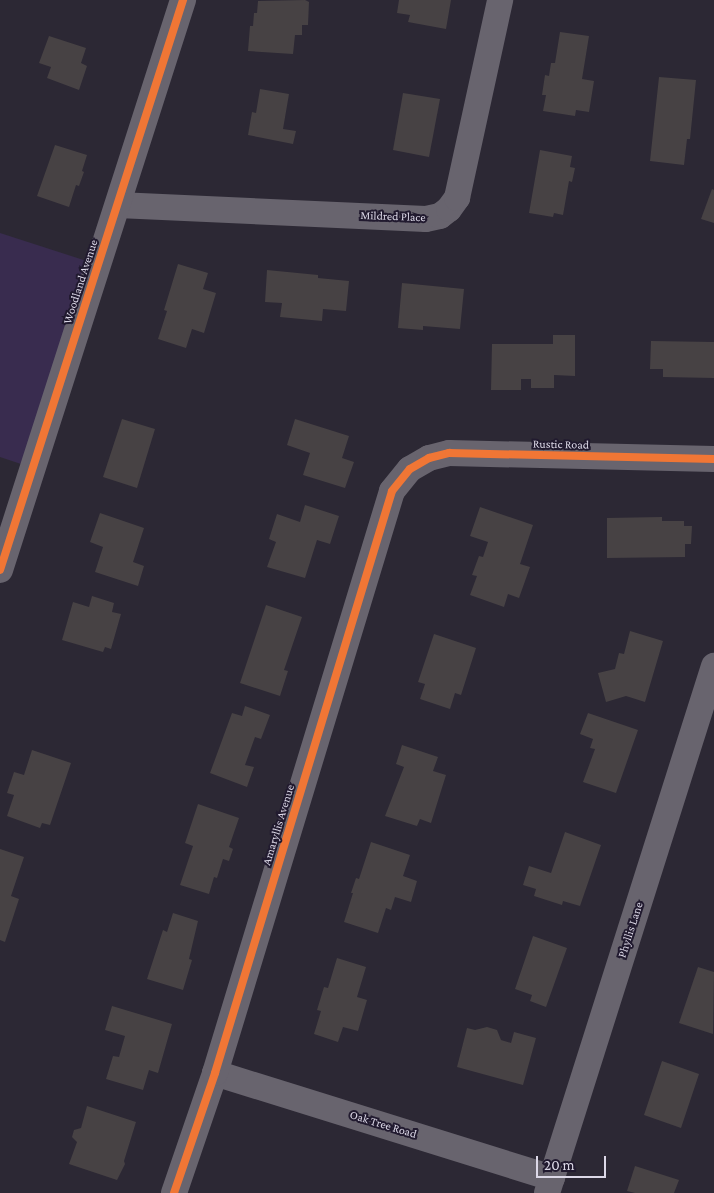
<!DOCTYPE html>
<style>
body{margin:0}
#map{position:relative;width:714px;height:1193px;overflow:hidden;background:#2c2834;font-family:"Crimson Pro",serif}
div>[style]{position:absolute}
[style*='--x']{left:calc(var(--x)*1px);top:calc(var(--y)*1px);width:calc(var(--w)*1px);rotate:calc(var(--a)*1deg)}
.green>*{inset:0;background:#392c4f}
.building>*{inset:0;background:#474244}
.minor>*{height:26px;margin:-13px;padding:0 13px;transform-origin:13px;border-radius:13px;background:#68646e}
.cycleway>*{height:8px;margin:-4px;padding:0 4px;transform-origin:4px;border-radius:4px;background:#f07635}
span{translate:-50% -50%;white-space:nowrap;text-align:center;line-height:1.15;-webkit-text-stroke:4px #211a2f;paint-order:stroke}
.street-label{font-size:12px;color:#dcd8e7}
.scale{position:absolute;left:536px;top:1156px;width:70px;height:22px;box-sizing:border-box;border:2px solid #dcd8e7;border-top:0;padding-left:6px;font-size:15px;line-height:18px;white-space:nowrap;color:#dcd8e7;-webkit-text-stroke:4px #211a2f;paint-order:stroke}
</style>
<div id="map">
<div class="green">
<i style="clip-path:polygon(0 233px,99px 265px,33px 468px,0 457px)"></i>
</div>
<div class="building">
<i style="clip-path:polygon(305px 0,309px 2px,308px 25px,302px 25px,302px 35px,295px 35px,293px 54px,248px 51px,250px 26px,253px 26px,254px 13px,257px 13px,258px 1px)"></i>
<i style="clip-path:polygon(399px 0,451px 0,446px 29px,408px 22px,410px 15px,397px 13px)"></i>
<i style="clip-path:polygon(560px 32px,589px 36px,582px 79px,594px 81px,589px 112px,576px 110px,575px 116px,543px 111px,546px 95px,542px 95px,545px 75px,549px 76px,551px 63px,555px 63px)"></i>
<i style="clip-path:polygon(49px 36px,86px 48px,81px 63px,87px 66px,79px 90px,47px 78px,51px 67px,39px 63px)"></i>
<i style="clip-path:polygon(659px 77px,696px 80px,690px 139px,687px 139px,684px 165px,650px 161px)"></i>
<i style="clip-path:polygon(260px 89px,289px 94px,283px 129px,296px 131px,293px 144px,248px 135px,252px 112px,256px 113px)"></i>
<i style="clip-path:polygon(403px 93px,440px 99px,429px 157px,393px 150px)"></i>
<i style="clip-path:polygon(55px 145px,87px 155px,82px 171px,84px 172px,79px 186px,76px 185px,69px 207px,37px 196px)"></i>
<i style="clip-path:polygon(540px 150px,572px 156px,570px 167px,575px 168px,572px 182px,569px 181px,563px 215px,554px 213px,553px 217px,529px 213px)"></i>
<i style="clip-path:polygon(712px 189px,714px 190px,714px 223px,701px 219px)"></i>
<i style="clip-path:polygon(178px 264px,208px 273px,203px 289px,216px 293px,204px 333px,192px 329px,186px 348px,158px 339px,167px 311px,164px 310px)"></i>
<i style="clip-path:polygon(267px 270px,318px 275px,318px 278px,349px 281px,346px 311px,323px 309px,322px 321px,280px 317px,282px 303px,265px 302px)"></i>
<i style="clip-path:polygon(402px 283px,464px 289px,460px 329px,423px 326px,423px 330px,398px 328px)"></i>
<i style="clip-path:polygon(553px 335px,575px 335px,575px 376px,554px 375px,554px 388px,531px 388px,531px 379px,521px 379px,521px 390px,491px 390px,492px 344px,553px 344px)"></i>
<i style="clip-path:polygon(651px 341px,714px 342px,714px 378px,663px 377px,663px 369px,650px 369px)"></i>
<i style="clip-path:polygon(122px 419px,155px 429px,137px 488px,103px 477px)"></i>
<i style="clip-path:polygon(295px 419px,349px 436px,342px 458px,354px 462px,345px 488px,303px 475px,310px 453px,287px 445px)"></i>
<i style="clip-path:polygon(305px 505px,339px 516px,330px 544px,317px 540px,305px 578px,267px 567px,276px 542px,269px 539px,277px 514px,300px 522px)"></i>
<i style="clip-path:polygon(480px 507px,533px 525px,520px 564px,530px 567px,519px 598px,508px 594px,504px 607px,470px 595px,477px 576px,472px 575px,479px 556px,483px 557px,488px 542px,470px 536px)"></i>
<i style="clip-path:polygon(100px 513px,144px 528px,133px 562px,144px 566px,138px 586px,95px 572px,103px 547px,90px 542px)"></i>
<i style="clip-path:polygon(662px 517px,662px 521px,684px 521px,684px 526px,692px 526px,691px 544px,685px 544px,685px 557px,607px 558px,607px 518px)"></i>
<i style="clip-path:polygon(92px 596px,114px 603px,112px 612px,121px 614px,111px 649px,105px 647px,103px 652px,62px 640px,73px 602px,89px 607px)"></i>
<i style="clip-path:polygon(266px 605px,302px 617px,284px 670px,288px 671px,280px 696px,240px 683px)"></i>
<i style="clip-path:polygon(630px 631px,663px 641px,645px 702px,626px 696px,606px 702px,598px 673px,615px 669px,619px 653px,624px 654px)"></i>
<i style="clip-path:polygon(434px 634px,476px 648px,461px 695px,455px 693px,450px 709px,420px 699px,425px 684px,418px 682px)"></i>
<i style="clip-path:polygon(245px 706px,270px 715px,261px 739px,255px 737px,245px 765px,254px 767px,247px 787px,210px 773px,232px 713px,242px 716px)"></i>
<i style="clip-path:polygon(588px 713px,638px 730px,616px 793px,583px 782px,595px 749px,590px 748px,593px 739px,580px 734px)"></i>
<i style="clip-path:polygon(402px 745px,438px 757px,433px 771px,446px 775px,431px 823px,420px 819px,417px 826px,385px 816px,404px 767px,396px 764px)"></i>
<i style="clip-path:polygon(32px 750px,71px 763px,50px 825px,42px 823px,40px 828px,7px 816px,14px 795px,7px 793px,14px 772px,24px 775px)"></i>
<i style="clip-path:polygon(198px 804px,239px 818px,229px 847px,233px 849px,229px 861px,223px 859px,217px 878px,214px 877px,209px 894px,180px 885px,193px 846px,185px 843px)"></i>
<i style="clip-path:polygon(565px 832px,601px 845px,580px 906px,563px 901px,562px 905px,534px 896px,536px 889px,523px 885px,529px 866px,551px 873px)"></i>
<i style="clip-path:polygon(371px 842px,410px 855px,403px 876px,417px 881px,411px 902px,395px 897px,391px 910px,386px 908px,378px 933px,344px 922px,353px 893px,351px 893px,356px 878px,359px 879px)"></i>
<i style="clip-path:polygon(0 849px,24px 857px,11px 896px,19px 899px,5px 942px,0 940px)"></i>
<i style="clip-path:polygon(173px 913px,198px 921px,189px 959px,192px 960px,183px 990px,147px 979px,163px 930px,167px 932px)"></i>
<i style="clip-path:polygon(533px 936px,567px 948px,546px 1007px,530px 1001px,532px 995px,515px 989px)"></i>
<i style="clip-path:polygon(337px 958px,366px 967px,357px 997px,367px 1000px,358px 1031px,343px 1027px,338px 1042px,314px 1034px,321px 1011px,317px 1010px,324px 987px,328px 988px)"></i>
<i style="clip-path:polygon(698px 967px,714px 972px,713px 1034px,679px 1023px)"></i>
<i style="clip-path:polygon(112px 1006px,172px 1024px,158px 1073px,149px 1070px,143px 1090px,106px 1079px,113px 1056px,119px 1057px,125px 1036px,105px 1030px)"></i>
<i style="clip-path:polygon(487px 1027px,497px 1030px,501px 1040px,511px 1043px,514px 1032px,536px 1038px,523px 1085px,457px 1067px,467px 1028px,475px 1030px)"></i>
<i style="clip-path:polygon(662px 1061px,699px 1074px,681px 1128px,644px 1115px)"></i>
<i style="clip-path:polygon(87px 1106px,136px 1122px,124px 1161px,125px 1164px,117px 1180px,69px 1164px,77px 1142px,72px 1137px,74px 1130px,81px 1128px)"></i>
<i style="clip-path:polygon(635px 1166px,679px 1180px,674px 1193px,635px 1193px,627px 1191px)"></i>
</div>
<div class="minor">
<i style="--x:118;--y:205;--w:308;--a:2.6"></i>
<i style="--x:426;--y:219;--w:14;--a:-12"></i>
<i style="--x:440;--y:216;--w:11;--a:-38"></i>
<i style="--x:449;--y:209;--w:14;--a:-54"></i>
<i style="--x:457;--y:198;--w:203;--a:-77.7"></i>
<i style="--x:0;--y:570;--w:599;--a:-72.2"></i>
<i style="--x:215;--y:1073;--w:353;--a:17.3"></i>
<i style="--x:174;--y:1193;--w:127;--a:-71.1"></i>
<i style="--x:215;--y:1073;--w:608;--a:-73.08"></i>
<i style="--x:392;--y:491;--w:28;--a:-51"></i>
<i style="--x:410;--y:469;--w:22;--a:-30"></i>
<i style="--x:429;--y:458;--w:21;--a:-14"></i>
<i style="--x:449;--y:453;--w:265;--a:1.3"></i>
<i style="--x:547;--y:1193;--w:553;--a:-72.42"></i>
</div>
<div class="cycleway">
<i style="--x:0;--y:570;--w:599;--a:-72.2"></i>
<i style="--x:174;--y:1193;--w:127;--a:-71.1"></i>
<i style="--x:215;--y:1073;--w:608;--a:-73.08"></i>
<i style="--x:392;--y:491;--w:28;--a:-51"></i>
<i style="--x:410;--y:469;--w:22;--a:-30"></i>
<i style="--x:429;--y:458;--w:21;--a:-14"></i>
<i style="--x:449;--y:453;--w:265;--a:1.3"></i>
</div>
<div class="street-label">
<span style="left:393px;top:217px;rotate:2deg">Mildred Place</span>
<span style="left:81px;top:282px;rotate:-72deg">Woodland Avenue</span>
<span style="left:561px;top:445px;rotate:1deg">Rustic Road</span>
<span style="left:279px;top:825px;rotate:-73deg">Amaryllis Avenue</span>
<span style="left:631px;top:930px;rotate:-72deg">Phyllis Lane</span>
<span style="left:383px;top:1125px;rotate:17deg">Oak Tree Road</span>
</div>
<div class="scale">20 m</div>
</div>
